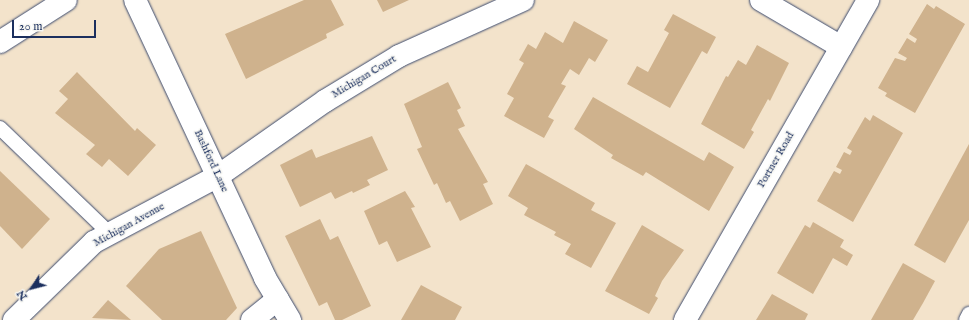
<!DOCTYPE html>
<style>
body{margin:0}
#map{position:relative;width:969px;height:320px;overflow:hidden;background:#f3e3cb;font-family:"IM FELL English",serif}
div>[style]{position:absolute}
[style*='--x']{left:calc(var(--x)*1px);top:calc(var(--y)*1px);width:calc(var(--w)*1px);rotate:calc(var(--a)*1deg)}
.building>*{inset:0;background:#cfb28d}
.roads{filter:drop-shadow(0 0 1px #3b4a6e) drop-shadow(0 0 1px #3b4a6e)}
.service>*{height:14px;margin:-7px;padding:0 7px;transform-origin:7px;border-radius:7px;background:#fff}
.minor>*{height:22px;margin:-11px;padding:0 11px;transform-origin:11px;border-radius:11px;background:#fff}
.tertiary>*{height:22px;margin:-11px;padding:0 11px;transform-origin:11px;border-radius:11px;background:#fff}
span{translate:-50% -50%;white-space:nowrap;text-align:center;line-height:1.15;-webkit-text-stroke:3px #f6f6f2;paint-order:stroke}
.street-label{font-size:11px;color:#1b2f5e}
.north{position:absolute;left:12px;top:268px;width:40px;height:40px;-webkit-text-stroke:3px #f6f6f2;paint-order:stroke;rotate:234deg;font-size:11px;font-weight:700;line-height:16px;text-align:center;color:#1b2f5e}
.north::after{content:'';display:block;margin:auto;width:14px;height:18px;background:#1b2f5e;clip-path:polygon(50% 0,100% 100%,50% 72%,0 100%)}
.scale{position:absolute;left:12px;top:20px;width:84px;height:18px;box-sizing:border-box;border:2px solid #1b2f5e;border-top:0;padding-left:5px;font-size:12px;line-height:14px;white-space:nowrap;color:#1b2f5e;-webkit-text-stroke:3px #f6f6f2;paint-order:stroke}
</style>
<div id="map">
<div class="building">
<i style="clip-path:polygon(304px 0,331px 0,344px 25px,326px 34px,327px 38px,246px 79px,225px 34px)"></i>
<i style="clip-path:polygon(377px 0,409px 0,383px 12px)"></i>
<i style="clip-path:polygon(927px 4px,934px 9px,936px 6px,965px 24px,915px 113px,885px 96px,887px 93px,878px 88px,895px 58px,905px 61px,907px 58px,898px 53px,907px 38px,915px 43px,917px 39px,909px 34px)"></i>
<i style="clip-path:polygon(673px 14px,716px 37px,707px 54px,702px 51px,670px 108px,627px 84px,637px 66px,648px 72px,669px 33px,664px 30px)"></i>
<i style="clip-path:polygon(574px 21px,608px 40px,595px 62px,589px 58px,579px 75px,570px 69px,561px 84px,566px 86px,548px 117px,554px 120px,544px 138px,504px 116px,514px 98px,507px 94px,524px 63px,519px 60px,528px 44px,536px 49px,545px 32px,563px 43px)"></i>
<i style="clip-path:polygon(757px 45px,789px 63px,770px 101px,768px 99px,751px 130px,754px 132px,744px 149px,701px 124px,726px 76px,728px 77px,738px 60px,746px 65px)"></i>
<i style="clip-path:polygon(77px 72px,135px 131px,137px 128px,156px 145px,128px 176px,109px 159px,102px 167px,86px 154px,95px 145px,55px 113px,68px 99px,59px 91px)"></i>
<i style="clip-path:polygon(448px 82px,461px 108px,457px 110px,465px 126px,458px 129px,488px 182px,483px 184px,493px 204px,460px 221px,450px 201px,446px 203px,437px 183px,434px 185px,417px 149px,422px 147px,404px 104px)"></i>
<i style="clip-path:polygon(593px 97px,704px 161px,709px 152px,734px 167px,709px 211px,646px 172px,643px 176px,611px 158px,613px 155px,574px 129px)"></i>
<i style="clip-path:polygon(873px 115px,903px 133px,853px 222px,817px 201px,834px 171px,840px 174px,842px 170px,836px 167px,844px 152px,850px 155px,852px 151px,847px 148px,865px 117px,870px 121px)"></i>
<i style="clip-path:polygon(372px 136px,388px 170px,367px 180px,370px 185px,353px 193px,352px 191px,335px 199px,331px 192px,300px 207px,280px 165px,312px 149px,316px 158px)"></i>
<i style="clip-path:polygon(969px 144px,969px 220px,945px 263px,914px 245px)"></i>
<i style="clip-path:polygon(526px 164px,595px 203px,591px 210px,616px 223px,591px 268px,565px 254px,571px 244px,554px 235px,556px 232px,524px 215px,528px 208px,508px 196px)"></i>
<i style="clip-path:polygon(0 171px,50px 219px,22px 249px,0 226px)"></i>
<i style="clip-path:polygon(405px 191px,415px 207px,411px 208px,431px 247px,397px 262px,387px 241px,379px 245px,364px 211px)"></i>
<i style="clip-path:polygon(320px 219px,330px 240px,338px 236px,371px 306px,342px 320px,335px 320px,327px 302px,319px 306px,285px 236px)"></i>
<i style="clip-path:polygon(813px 222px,844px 240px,840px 247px,853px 255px,847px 266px,833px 258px,813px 294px,777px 273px,805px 225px,810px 228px)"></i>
<i style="clip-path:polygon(642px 225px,684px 250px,662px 281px,655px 296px,658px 298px,649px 314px,605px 291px)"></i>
<i style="clip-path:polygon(201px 231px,237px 308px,226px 320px,162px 320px,126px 286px,159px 249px)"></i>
<i style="clip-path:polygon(903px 263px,935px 281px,923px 303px,913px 320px,871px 320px)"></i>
<i style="clip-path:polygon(421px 285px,462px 307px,455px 320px,401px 320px)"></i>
<i style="clip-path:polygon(772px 294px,808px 314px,805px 320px,756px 320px)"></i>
<i style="clip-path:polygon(108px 300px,131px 320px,92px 318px)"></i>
</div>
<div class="roads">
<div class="service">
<i style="--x:0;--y:128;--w:154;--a:43.9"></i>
<i style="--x:966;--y:320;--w:7;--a:-63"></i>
</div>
<div class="minor">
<i style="--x:761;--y:0;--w:93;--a:30.4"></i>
<i style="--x:14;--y:320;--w:112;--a:-44.3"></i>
<i style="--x:94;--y:242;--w:140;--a:-28"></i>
<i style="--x:218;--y:176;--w:131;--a:-35"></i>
<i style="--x:325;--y:101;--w:87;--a:-31.3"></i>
<i style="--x:399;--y:56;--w:136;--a:-24.3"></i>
<i style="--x:252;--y:320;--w:33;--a:-39"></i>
<i style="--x:685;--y:320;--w:369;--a:-60.2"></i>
</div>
<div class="tertiary">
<i style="--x:135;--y:0;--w:307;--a:64.9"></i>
<i style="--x:265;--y:278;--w:49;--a:59.2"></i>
<i style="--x:0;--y:42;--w:78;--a:-32.5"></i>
</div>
</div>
<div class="street-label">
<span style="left:364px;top:77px;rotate:-31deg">Michigan Court</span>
<span style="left:776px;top:160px;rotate:-60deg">Portner Road</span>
<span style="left:211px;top:161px;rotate:65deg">Bashford Lane</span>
<span style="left:129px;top:225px;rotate:-29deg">Michigan Avenue</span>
</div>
<div class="north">N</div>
<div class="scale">20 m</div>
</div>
